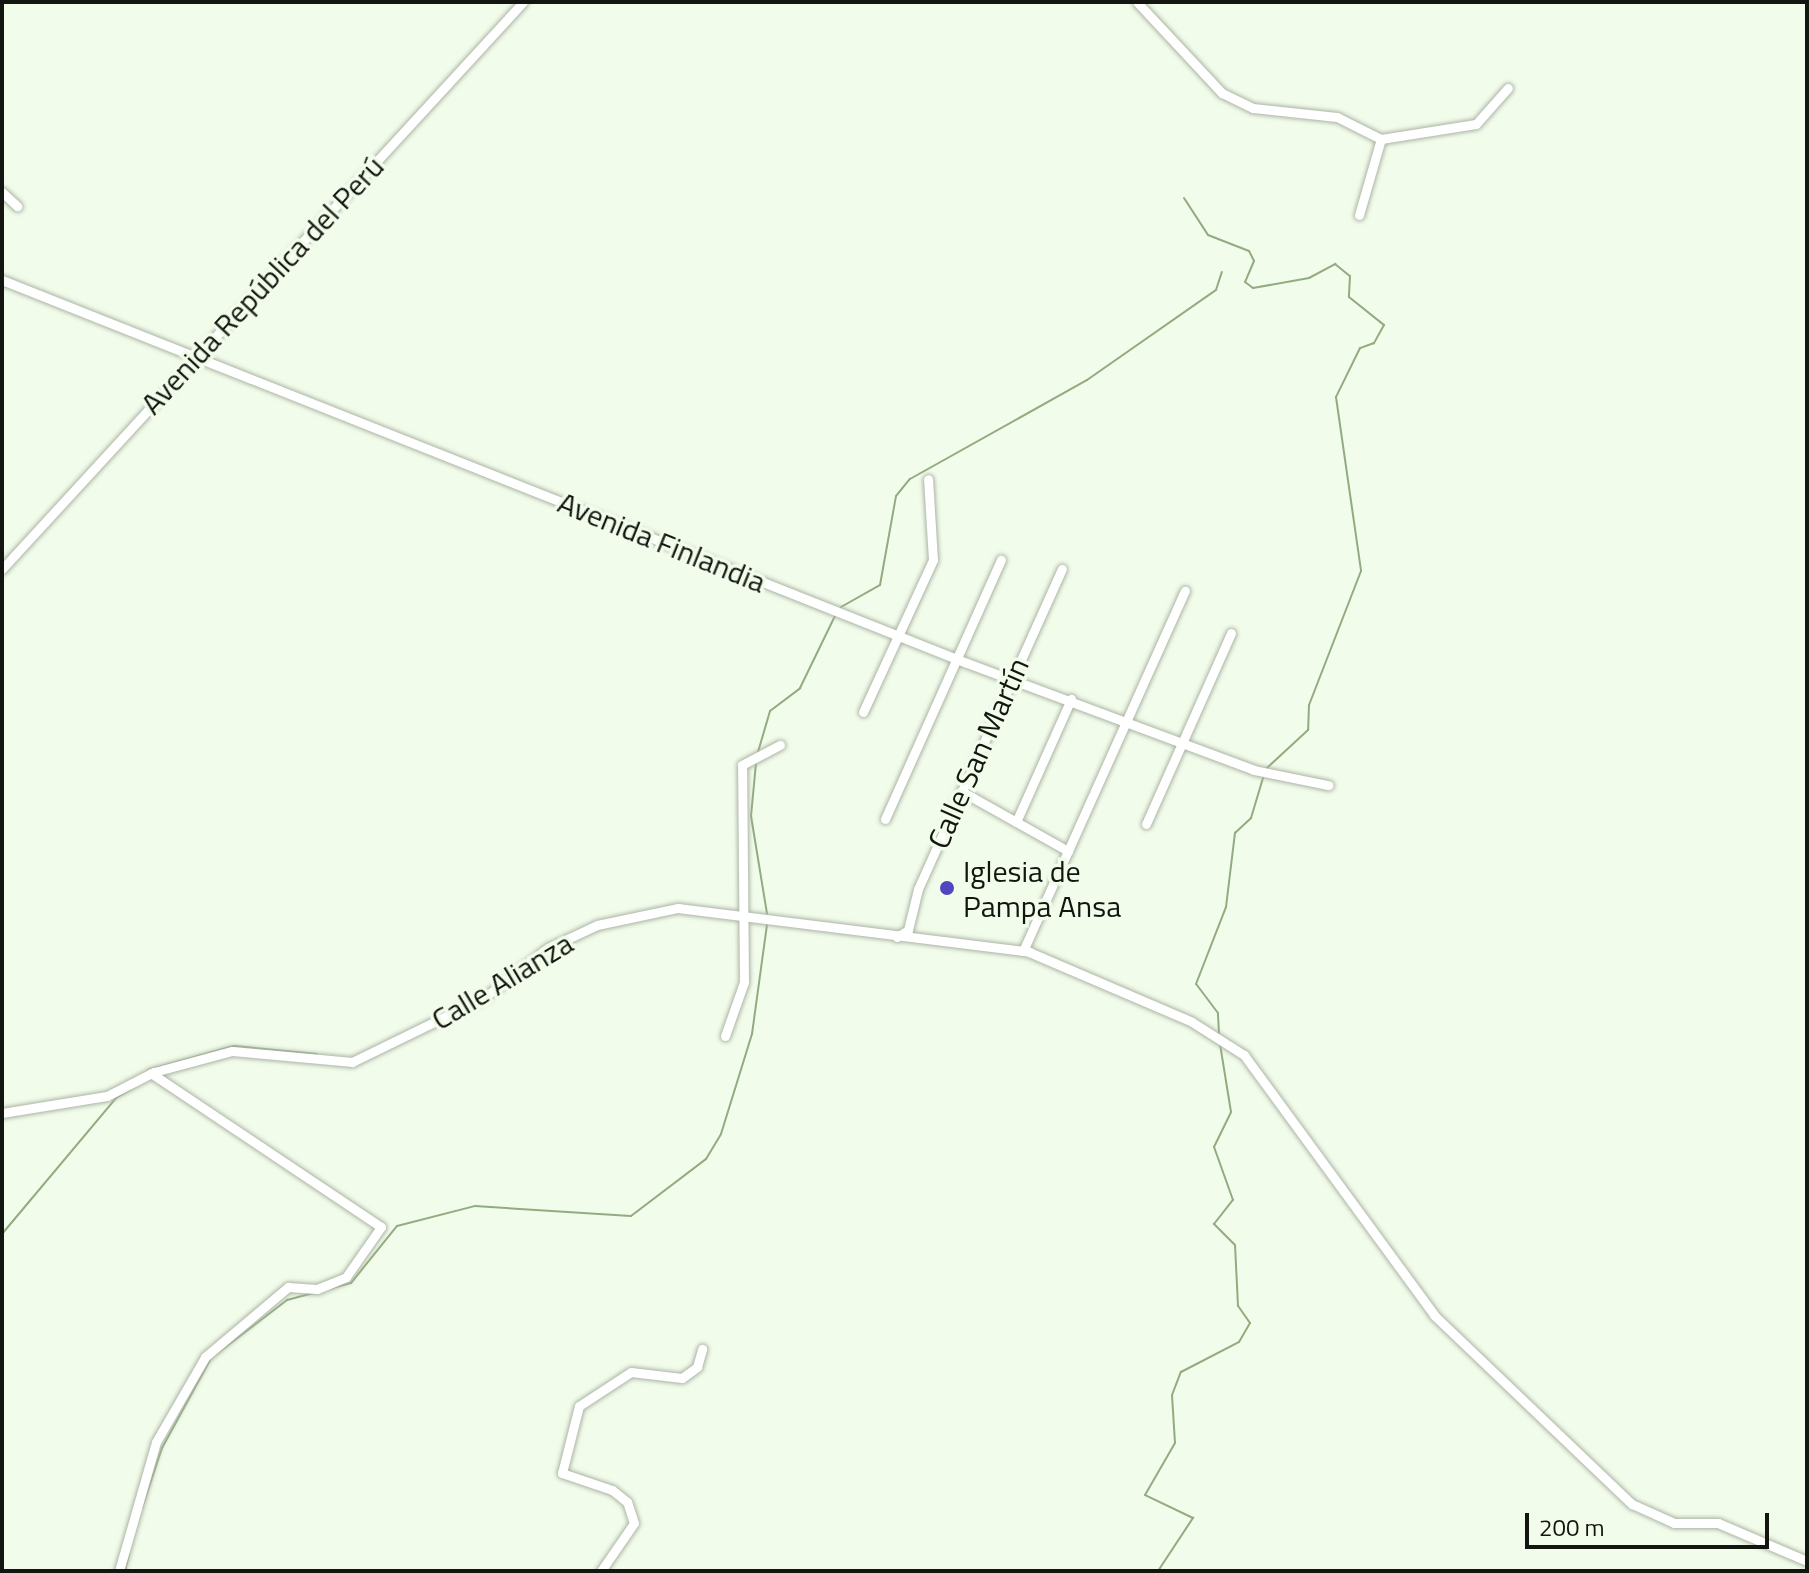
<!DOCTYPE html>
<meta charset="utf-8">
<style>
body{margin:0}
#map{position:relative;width:1809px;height:1573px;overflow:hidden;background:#f2fceb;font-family:"Titillium Web",sans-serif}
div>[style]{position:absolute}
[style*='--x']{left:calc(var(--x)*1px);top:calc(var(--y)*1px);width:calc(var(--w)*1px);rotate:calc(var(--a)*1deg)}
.stream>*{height:2px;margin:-1px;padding:0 1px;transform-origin:1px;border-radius:1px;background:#93ab80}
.roads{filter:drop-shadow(0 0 2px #acb5a5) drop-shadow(0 0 2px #acb5a5)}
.minor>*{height:9px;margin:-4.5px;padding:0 4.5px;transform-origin:4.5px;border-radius:4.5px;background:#fff}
.dots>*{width:22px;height:22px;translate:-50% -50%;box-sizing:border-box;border:4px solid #f2fceb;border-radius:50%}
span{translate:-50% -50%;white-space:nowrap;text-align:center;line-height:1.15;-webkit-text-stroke:7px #f2fceb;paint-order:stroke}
.street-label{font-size:30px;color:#131610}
.poi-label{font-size:30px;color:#131610}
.left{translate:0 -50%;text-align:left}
.frame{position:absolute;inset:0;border:4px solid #131610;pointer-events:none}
.scale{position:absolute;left:1525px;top:1513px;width:244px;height:36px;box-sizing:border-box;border:4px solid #131610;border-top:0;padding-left:10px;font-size:24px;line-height:28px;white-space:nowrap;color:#131610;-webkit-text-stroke:6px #f2fceb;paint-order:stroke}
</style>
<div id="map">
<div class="stream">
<i style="--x:1184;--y:198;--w:44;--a:57"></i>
<i style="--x:1208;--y:235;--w:44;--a:21.3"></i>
<i style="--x:1249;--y:251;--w:11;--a:63"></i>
<i style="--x:1254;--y:261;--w:23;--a:113"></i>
<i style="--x:1245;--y:282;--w:10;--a:37"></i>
<i style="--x:1253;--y:288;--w:57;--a:-10.1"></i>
<i style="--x:1309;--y:278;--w:30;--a:-28"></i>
<i style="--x:1335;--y:264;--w:19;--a:39"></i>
<i style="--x:1350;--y:276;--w:21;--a:93"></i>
<i style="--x:1349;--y:297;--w:45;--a:38.7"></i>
<i style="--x:1384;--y:325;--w:21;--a:119"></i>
<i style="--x:1374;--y:343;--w:15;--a:160"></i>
<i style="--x:1360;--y:348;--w:55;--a:116.1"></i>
<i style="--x:1336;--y:397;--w:176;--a:81.8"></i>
<i style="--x:1361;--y:571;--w:144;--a:111.2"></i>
<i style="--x:1309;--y:705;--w:25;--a:92"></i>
<i style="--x:1308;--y:730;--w:56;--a:137.2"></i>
<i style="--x:841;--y:607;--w:45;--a:-29.4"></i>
<i style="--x:880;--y:585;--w:90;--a:-79.8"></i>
<i style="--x:896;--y:496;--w:22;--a:-51"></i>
<i style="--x:910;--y:479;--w:203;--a:-29.2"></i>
<i style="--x:1087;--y:380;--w:157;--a:-34.9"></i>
<i style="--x:1216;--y:290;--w:19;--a:-72"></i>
<i style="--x:758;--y:752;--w:43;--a:-73.7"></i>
<i style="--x:770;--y:711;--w:38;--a:-37"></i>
<i style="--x:800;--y:688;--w:80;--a:-64.1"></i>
<i style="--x:756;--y:763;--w:53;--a:95.4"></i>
<i style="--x:751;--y:816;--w:99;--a:80.7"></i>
<i style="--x:1219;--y:1034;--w:21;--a:-93"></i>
<i style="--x:1218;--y:1013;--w:36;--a:-127"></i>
<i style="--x:1196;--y:984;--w:83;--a:-68.7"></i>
<i style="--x:1226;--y:907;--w:75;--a:-83.1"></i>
<i style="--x:1235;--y:833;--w:22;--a:-43"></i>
<i style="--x:1251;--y:818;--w:42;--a:-73.3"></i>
<i style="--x:148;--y:1070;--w:89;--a:-15.6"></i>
<i style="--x:234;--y:1046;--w:83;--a:5.5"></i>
<i style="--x:2;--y:1234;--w:177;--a:-50"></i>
<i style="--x:116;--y:1098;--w:21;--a:-31"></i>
<i style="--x:142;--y:1508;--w:63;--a:-71.6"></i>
<i style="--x:162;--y:1448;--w:102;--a:-61.4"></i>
<i style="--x:211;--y:1358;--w:96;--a:-37.3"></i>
<i style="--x:287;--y:1300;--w:66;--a:-14.9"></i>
<i style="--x:351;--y:1283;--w:73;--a:-51.1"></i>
<i style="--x:397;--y:1226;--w:81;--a:-14.4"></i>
<i style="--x:475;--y:1206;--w:156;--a:3.7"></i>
<i style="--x:631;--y:1216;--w:94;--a:-37.2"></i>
<i style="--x:706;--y:1159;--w:29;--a:-59"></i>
<i style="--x:721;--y:1134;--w:105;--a:-72.8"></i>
<i style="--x:752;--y:1034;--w:110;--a:-82.2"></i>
<i style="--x:125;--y:1571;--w:18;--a:-77"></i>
<i style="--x:1158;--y:1571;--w:64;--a:-56.6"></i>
<i style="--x:1193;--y:1518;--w:53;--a:-154.4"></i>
<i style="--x:1145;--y:1495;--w:60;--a:-60"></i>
<i style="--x:1175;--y:1443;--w:48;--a:-93.6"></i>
<i style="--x:1172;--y:1395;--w:25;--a:-69"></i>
<i style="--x:1181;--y:1372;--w:65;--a:-27.3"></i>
<i style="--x:1239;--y:1342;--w:22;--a:-60"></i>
<i style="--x:1250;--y:1323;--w:21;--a:-125"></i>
<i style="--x:1238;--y:1306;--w:61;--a:-92.8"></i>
<i style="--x:1235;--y:1245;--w:30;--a:-135"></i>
<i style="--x:1214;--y:1224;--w:31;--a:-52"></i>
<i style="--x:1233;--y:1200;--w:56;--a:-109.7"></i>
<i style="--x:1214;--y:1147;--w:39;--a:-64"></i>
<i style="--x:1231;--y:1112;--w:69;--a:-99.2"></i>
</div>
<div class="roads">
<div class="minor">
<i style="--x:1137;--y:2;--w:125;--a:47"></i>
<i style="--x:1222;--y:93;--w:34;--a:26"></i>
<i style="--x:1253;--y:108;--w:84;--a:6.1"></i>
<i style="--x:1337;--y:117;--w:49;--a:26.6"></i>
<i style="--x:1381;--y:139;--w:96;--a:-9"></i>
<i style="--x:1476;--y:124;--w:48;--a:-48.4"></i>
<i style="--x:2;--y:192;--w:21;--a:43"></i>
<i style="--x:1359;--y:215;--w:79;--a:-73.9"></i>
<i style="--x:2;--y:280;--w:1038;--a:21.65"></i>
<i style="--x:967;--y:663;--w:306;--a:20.4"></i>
<i style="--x:1254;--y:770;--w:76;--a:11.5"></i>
<i style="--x:2;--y:569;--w:770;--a:-47.42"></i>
<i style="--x:863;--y:712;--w:167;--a:-65.3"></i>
<i style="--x:933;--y:560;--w:81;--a:-93.5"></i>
<i style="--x:961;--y:791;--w:123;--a:29.3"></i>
<i style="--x:885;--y:819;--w:284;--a:-65.9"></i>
<i style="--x:1016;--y:822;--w:135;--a:-65.9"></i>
<i style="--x:1146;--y:824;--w:209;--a:-66"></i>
<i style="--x:897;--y:937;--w:13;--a:-32"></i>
<i style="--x:908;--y:930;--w:42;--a:-76.3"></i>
<i style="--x:918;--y:889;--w:351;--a:-65.8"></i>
<i style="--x:1023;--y:951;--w:395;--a:-65.8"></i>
<i style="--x:725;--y:1036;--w:57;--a:-70.6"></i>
<i style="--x:744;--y:982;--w:217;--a:-90.5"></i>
<i style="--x:742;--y:765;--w:43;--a:-27.8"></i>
<i style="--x:2;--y:1113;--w:106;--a:-9.2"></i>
<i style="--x:107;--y:1096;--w:53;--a:-27.1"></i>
<i style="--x:154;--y:1072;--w:81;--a:-15.1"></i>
<i style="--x:232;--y:1051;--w:121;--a:5.2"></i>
<i style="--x:352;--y:1062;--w:148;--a:-26"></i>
<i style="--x:485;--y:997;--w:80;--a:-37.9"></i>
<i style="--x:548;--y:948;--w:54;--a:-25.1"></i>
<i style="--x:597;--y:925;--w:83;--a:-11.9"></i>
<i style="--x:678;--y:908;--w:354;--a:7.1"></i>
<i style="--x:1029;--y:952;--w:177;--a:23.2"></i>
<i style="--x:1192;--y:1022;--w:62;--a:32.4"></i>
<i style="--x:1244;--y:1055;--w:322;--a:53.8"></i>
<i style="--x:1434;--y:1315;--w:274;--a:43.7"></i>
<i style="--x:1632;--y:1504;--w:46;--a:24.3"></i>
<i style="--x:1674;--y:1523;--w:44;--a:0"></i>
<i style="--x:1718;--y:1523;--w:97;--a:23.1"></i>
<i style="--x:119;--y:1571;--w:134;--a:-74"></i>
<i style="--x:156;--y:1442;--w:98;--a:-60"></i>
<i style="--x:205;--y:1357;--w:109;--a:-40.1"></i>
<i style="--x:288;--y:1287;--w:29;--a:4"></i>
<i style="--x:317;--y:1289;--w:31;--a:-22"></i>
<i style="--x:346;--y:1277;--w:61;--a:-55"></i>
<i style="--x:381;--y:1227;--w:277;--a:-146.2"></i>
<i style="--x:601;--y:1571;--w:58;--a:-55.5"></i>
<i style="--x:634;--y:1523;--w:22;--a:-108"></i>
<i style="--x:627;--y:1502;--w:19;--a:-141"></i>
<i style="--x:612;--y:1490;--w:53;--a:-161.2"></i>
<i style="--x:562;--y:1473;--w:69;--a:-75.8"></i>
<i style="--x:579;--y:1406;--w:62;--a:-33.2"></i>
<i style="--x:631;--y:1372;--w:51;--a:6.7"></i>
<i style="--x:682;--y:1378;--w:19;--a:-36"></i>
<i style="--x:697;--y:1367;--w:19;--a:-74"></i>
</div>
</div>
<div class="dots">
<i style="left:947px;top:888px;background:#5146bd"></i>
</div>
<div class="street-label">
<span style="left:262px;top:285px;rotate:-47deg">Avenida República del Perú</span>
<span style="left:662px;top:542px;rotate:22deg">Avenida Finlandia</span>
<span style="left:978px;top:753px;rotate:-66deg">Calle San Martín</span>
<span style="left:502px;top:981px;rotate:-31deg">Calle Alianza</span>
</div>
<div class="poi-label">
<span class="left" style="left:963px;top:888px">Iglesia de<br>Pampa Ansa</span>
</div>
<div class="frame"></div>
<div class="scale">200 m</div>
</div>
